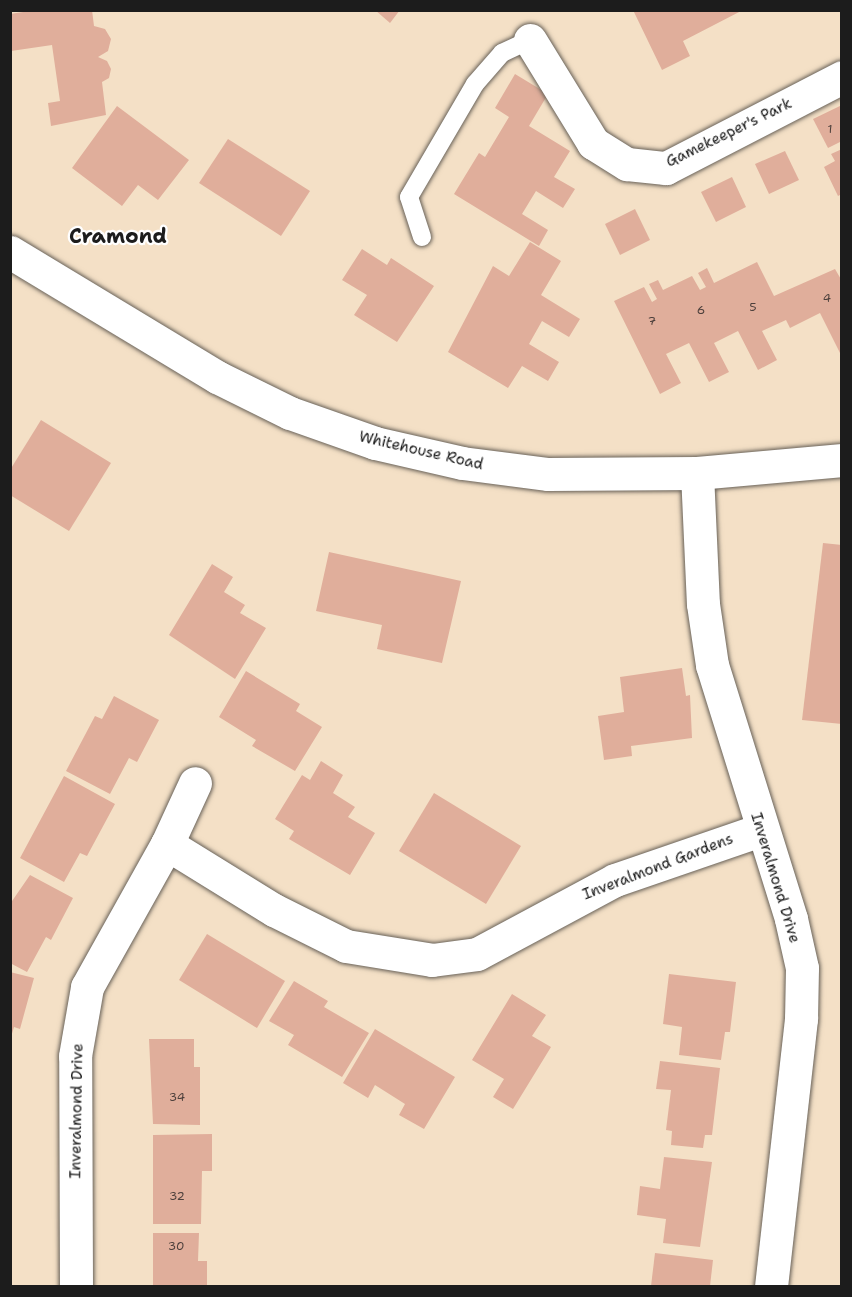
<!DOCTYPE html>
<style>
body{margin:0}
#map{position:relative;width:852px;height:1297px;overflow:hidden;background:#f4e0c6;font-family:"Shantell Sans",sans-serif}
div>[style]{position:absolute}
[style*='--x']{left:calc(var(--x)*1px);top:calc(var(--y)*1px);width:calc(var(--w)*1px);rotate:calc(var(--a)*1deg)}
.building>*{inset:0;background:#e0ae9b}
.roads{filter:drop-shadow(0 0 2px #686158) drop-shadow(0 0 2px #686158)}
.lane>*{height:18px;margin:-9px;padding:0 9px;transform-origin:9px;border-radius:9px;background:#fff}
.street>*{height:33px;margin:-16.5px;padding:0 16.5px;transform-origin:16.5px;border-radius:16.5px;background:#fff}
.secondary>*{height:33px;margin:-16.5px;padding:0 16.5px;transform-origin:16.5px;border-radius:16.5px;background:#fff}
span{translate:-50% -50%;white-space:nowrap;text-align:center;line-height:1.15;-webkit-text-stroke:4.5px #fff;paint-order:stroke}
.number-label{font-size:12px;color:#4d403c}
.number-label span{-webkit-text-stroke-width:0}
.street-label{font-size:15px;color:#1c1c1c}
.district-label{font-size:21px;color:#1c1c1c;font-weight:700}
.frame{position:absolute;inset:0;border:12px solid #1c1c1c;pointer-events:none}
</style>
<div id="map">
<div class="building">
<i style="clip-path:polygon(36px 10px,92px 10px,94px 26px,105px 29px,111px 39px,108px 51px,98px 57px,107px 61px,111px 69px,109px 78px,102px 82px,106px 115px,51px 126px,48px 103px,60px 101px,52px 45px,11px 51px,10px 14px)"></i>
<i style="clip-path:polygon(375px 10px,400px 10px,390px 23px)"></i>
<i style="clip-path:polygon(633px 10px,743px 10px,683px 41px,690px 56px,662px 70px)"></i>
<i style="clip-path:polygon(515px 74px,548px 94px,529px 126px,570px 151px,554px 177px,575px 189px,563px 208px,536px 191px,522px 214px,548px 230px,539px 246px,454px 194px,479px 153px,485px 157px,509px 117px,495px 108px)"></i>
<i style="clip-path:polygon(842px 105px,842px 141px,828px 148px,813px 119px)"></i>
<i style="clip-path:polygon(117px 106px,189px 160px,158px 200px,138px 185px,122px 206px,72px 168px)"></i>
<i style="clip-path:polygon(228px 139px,310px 191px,281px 236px,199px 183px)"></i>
<i style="clip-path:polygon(842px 149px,842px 194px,838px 196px,824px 167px,835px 161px,831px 154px)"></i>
<i style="clip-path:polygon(785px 151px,799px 180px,769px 194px,755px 164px)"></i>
<i style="clip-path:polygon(732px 177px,746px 207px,716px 222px,701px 192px)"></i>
<i style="clip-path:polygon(635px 209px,650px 240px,620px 255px,605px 224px)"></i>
<i style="clip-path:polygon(530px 242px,561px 261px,541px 295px,580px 319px,569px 337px,542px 321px,529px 344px,559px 362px,548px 381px,522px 366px,508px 388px,448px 352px,493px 266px,509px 276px)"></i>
<i style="clip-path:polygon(362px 249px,387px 265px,391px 258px,434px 286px,397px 342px,354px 315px,367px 295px,342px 280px)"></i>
<i style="clip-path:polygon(757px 262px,774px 296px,835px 269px,842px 281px,842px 357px,820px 313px,790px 328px,786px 320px,762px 331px,777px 360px,758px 370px,738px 331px,714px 343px,729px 372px,709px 382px,689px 343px,666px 354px,681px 383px,660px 394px,614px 301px,644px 287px,652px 302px,657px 299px,649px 284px,658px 280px,663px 290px,692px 276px,700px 290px,706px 287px,698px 273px,707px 268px,714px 283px)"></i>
<i style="clip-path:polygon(41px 420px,111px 463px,69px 531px,10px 495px,10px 470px)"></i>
<i style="clip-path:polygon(823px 543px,842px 545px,842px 724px,802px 720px)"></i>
<i style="clip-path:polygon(329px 552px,461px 581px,442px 663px,377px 649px,382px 625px,316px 611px)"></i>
<i style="clip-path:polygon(212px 564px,233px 577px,224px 592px,245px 605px,240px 613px,266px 628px,235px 679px,169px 635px)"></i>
<i style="clip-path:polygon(682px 668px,686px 696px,690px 695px,692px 738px,631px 746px,632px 756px,604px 760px,598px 716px,624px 712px,620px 677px)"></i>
<i style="clip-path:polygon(246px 671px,300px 704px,296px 711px,322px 727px,295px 771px,252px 746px,256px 740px,219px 717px)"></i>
<i style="clip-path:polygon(114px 696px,159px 720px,137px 762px,129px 758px,110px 794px,66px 771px,95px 716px,102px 719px)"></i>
<i style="clip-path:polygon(321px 761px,343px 775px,333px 793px,355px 807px,348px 817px,375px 833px,350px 875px,289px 839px,294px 831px,275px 819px,302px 775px,310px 780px)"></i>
<i style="clip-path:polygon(64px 776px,115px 804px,87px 856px,80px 853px,64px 882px,20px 858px)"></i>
<i style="clip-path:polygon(434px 793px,521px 846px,486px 904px,399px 851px)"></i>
<i style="clip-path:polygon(30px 875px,73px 898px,51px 940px,46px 937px,27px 972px,10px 963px,10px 904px)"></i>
<i style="clip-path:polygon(207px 934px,285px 981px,257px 1028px,179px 980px)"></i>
<i style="clip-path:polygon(10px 972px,34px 978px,20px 1029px,14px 1027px,11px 1037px)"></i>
<i style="clip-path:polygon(669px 974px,736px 982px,730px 1032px,725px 1032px,721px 1060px,679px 1055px,682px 1027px,663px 1024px)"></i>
<i style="clip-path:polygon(294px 981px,328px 1001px,324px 1007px,369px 1033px,342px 1077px,288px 1045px,294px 1035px,269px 1021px)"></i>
<i style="clip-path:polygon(512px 994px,546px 1015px,532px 1036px,551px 1047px,513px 1109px,493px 1097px,504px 1079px,472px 1060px)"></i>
<i style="clip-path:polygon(375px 1029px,455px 1077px,424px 1129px,399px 1115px,405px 1104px,375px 1085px,368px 1098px,343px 1083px)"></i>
<i style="clip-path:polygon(149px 1039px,194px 1039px,194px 1067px,200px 1067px,200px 1125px,153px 1124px)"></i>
<i style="clip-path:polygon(660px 1061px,720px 1068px,712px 1135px,705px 1135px,703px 1148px,671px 1145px,672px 1131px,666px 1130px,671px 1090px,656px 1089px)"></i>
<i style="clip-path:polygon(212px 1134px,212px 1171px,202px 1171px,201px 1224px,153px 1224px,153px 1135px)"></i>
<i style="clip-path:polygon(664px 1157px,712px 1162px,700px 1247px,663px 1243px,666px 1219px,637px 1215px,640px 1186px,660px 1189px)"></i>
<i style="clip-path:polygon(153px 1233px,199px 1233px,198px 1261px,207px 1261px,207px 1286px,153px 1286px)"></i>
<i style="clip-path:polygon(655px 1253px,713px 1260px,710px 1286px,651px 1286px)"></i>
</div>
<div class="roads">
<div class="lane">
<i style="--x:422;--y:237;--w:42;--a:-108"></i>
<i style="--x:409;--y:197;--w:131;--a:-59.7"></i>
<i style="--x:475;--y:84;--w:41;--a:-48.9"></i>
<i style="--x:502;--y:53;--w:31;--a:-25"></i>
</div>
<div class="street">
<i style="--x:530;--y:40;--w:121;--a:58.5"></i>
<i style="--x:593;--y:143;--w:40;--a:32"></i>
<i style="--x:627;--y:164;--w:39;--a:6"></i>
<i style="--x:666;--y:168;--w:198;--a:-27.3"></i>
<i style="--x:697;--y:473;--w:131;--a:87.4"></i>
<i style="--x:703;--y:604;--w:62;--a:81.6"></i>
<i style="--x:712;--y:665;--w:266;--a:72.7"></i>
<i style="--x:791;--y:919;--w:50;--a:77.3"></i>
<i style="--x:802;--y:968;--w:51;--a:91.1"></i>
<i style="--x:801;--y:1019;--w:269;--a:96.4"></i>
<i style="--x:167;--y:844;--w:126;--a:31.7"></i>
<i style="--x:274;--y:910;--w:80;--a:26.6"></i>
<i style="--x:346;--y:946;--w:87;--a:9.2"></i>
<i style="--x:432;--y:960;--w:45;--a:-7.6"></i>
<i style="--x:477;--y:954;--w:157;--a:-28.2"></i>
<i style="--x:615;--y:880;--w:153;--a:-19"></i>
<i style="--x:76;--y:1286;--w:230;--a:-90.2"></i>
<i style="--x:75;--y:1056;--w:70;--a:-80.1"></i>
<i style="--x:87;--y:987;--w:164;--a:-60.8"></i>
<i style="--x:167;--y:844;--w:67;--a:-65.3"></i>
</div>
<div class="secondary">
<i style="--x:10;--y:252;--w:242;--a:31.1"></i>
<i style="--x:217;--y:377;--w:81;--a:26.3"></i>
<i style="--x:290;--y:413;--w:90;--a:19.4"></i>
<i style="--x:375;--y:443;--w:89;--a:12.9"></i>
<i style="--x:462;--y:463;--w:87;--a:7.3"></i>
<i style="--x:548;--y:474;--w:149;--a:-0.4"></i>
<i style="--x:697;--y:473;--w:146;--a:-5.1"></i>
</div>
</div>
<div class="number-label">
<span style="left:830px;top:130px">1</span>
<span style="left:827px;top:299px">4</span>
<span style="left:753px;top:308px">5</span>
<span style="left:701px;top:311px">6</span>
<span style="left:652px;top:322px">7</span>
<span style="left:177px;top:1098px">34</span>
<span style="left:177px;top:1197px">32</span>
<span style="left:176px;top:1247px">30</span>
</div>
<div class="street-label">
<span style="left:729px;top:133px;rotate:-26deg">Gamekeeper's Park</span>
<span style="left:421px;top:451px;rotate:13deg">Whitehouse Road</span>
<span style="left:658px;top:867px;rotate:-21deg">Inveralmond Gardens</span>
<span style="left:775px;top:878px;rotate:73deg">Inveralmond Drive</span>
<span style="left:77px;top:1111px;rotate:-89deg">Inveralmond Drive</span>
</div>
<div class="district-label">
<span style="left:118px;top:236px">Cramond</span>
</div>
<div class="frame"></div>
</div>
